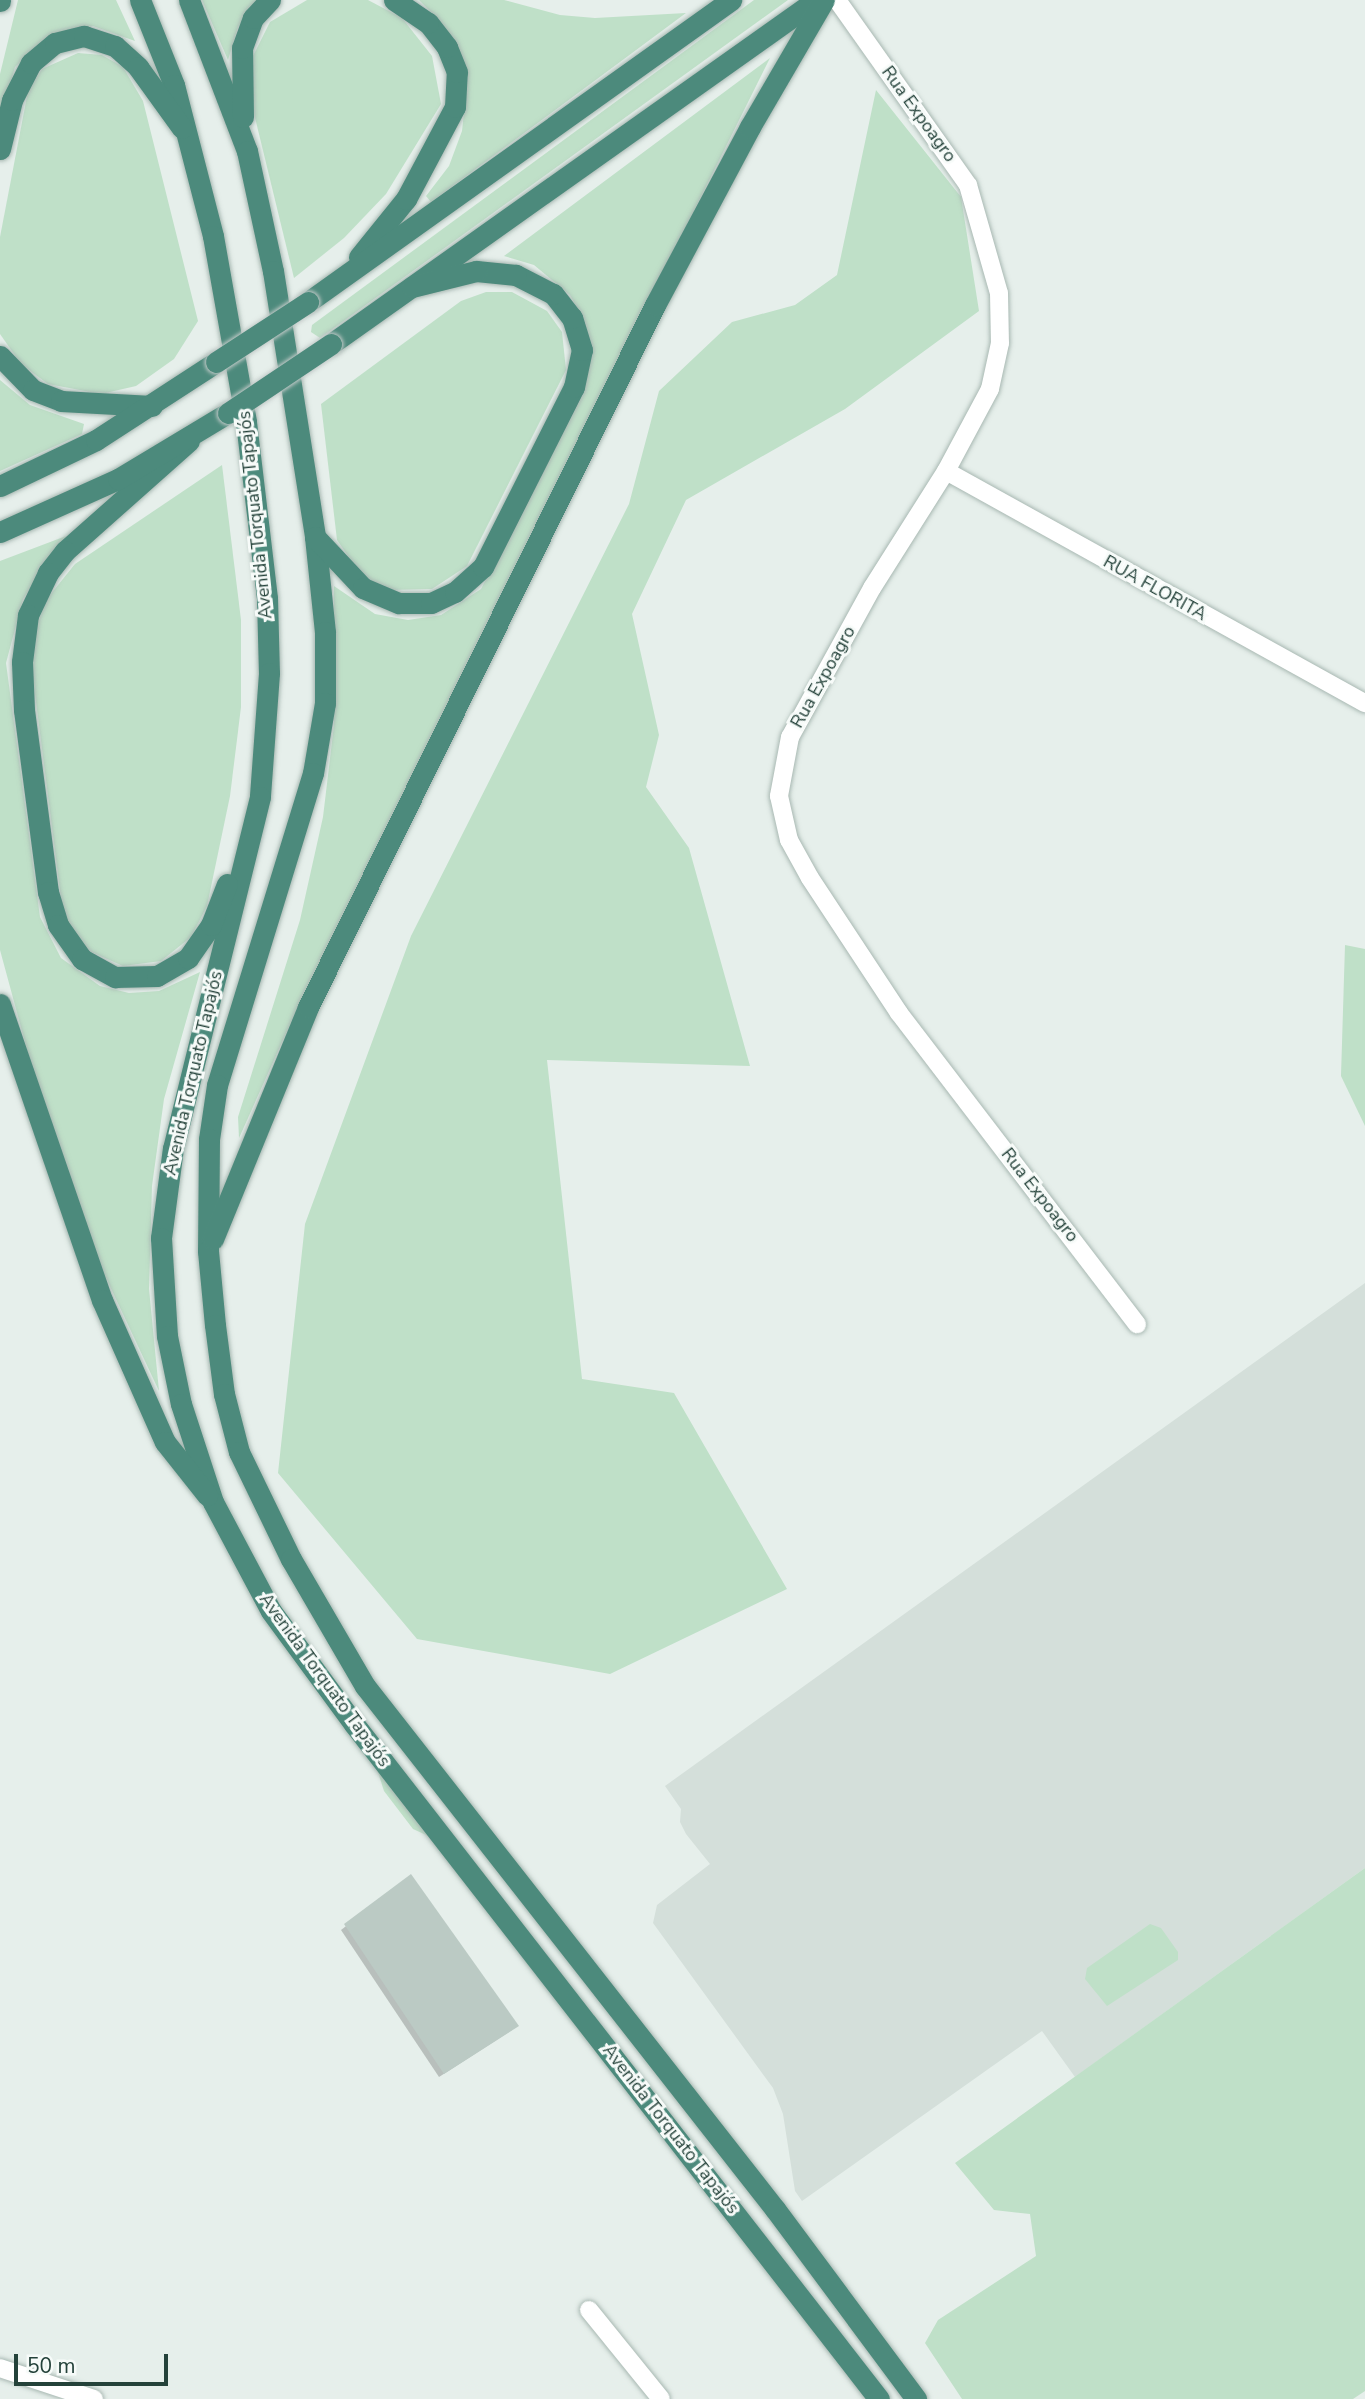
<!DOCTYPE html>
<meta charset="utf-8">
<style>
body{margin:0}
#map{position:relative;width:1365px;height:2399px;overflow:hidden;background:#e6efeb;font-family:"Nunito Sans",sans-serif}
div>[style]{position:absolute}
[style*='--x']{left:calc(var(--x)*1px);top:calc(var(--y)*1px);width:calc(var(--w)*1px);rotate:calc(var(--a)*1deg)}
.built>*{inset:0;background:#d4dfda}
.green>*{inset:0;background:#bfe0c8}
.shadow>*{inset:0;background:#0003}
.building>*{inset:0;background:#bbcac4}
.roads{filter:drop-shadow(0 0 2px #a8b8b2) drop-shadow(0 0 2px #a8b8b2)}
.minor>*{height:18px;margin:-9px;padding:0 9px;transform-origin:9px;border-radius:9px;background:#fff}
.trunk>*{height:21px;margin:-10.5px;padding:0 10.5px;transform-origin:10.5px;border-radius:10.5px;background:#4c8a7c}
.bridges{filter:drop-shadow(0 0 2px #c2cac8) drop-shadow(0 0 2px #c2cac8)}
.trunk-bridge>*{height:21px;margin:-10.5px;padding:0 10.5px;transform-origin:10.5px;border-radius:10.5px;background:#4c8a7c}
span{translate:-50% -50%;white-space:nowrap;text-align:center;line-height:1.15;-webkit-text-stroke:6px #f7fbf9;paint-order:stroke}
.street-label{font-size:18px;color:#24423a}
.scale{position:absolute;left:14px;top:2354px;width:154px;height:32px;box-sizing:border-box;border:4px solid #24423a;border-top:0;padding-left:9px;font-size:21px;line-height:24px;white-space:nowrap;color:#24423a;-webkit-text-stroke:5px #f7fbf9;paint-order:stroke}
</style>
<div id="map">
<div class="built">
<i style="clip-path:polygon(1365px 1283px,1365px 1868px,1075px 2077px,1042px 2031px,802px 2201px,795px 2191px,783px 2114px,773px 2088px,653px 1923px,657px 1905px,710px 1864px,686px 1834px,680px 1822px,681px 1809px,665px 1786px)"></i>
</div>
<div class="green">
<i style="clip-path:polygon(18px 0,116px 0,135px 41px,93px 26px,49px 35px,15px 67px,0 120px,0 74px)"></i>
<i style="clip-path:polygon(202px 0,257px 0,238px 27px,228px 60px)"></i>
<i style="clip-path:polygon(307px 0,368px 0,402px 18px,432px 56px,441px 104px,386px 194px,344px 238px,294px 278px,250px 97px,252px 58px,270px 22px)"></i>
<i style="clip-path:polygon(419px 0,504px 0,560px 15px,595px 18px,686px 13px,431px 202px,426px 196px,449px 166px,462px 131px,466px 94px,436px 17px)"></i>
<i style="clip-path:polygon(754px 0,788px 0,320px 338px,311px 332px,312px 325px)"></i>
<i style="clip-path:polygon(78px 53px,102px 55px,123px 67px,143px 101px,198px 321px,174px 359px,136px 386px,101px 394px,48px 384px,21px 364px,0 334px,0 237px,28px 91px,42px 69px)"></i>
<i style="clip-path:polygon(770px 58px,301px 1000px,239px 1138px,238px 1117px,300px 920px,323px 817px,334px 725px,334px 586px,375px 614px,408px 620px,441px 615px,481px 589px,584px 393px,591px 358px,586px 324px,570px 295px,534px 265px,504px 256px)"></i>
<i style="clip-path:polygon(876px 90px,961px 197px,979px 311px,845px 409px,686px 500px,632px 614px,659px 735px,646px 787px,689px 848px,750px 1066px,547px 1060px,582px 1379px,674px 1393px,787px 1589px,610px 1674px,417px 1639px,278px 1473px,305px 1224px,411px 936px,629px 504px,659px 391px,732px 322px,795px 305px,837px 275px)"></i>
<i style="clip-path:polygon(486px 292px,512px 292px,547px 311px,562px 332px,566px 370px,467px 566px,432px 589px,389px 590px,362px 576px,337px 540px,321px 404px,461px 301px)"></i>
<i style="clip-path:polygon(0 380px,30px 405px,84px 424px,82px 434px,0 471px)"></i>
<i style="clip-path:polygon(222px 465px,241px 620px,241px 707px,230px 796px,207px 906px,191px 937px,161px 961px,123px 966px,87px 950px,71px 930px,62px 906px,32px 670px,34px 634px,46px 600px,75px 564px)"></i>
<i style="clip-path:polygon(66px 536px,23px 599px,6px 663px,40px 917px,61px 958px,100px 986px,129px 993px,159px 991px,200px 972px,164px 1099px,152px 1186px,149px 1289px,159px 1391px,93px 1250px,35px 1079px,0 950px,0 561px)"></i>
<i style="clip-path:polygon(1345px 945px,1365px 949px,1365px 1126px,1341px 1076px)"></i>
<i style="clip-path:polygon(366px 1735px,446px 1844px,413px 1829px,384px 1791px)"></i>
<i style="clip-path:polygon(1365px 1868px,1365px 2391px,1353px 2399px,962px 2399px,925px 2343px,938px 2320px,1036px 2256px,1030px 2214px,994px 2210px,955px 2163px)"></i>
<i style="clip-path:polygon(1150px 1924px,1161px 1928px,1178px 1952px,1178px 1960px,1107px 2006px,1085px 1979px,1087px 1968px)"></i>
</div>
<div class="shadow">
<i style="clip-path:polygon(410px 1877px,512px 2030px,439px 2077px,341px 1930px)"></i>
</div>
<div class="building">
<i style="clip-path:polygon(411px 1874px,519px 2026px,444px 2074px,344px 1924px)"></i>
</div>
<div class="roads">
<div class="minor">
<i style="--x:837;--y:0;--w:227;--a:54.7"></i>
<i style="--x:968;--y:185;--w:112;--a:74"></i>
<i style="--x:999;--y:293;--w:50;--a:88.9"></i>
<i style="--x:1000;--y:343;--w:47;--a:102.3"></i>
<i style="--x:990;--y:389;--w:93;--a:118.2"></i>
<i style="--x:946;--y:471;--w:138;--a:122.3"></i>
<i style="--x:872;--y:588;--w:170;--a:118.8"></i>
<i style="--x:790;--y:737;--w:60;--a:100.6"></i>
<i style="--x:779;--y:796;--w:45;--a:77.2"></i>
<i style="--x:789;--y:840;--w:43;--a:61.1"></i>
<i style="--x:810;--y:878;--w:162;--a:56.6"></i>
<i style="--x:899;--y:1013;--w:392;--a:52.6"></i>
<i style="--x:946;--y:471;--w:479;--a:29"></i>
<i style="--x:589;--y:2310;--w:114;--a:51"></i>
<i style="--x:0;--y:2368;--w:99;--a:18.3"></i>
</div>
<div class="trunk">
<i style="--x:140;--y:0;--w:92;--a:68.2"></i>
<i style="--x:174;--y:85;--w:156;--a:75.5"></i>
<i style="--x:213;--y:236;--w:189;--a:79.9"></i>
<i style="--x:246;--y:422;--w:177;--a:83.2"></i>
<i style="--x:267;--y:598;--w:75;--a:88.5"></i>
<i style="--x:269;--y:673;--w:124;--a:94.2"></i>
<i style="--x:260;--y:797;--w:362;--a:103.9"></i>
<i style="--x:173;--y:1148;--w:91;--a:97.6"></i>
<i style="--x:161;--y:1238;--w:98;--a:86.5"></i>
<i style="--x:167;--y:1336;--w:69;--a:78.4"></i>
<i style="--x:181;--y:1404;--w:103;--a:71.9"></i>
<i style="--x:213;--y:1502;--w:123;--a:62"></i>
<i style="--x:271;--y:1611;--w:140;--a:53.7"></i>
<i style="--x:354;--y:1724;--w:855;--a:52.13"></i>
<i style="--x:189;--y:0;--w:162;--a:69"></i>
<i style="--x:247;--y:151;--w:123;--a:77.8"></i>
<i style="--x:273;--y:271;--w:269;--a:81"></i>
<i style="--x:315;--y:537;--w:96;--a:84"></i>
<i style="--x:325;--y:632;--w:71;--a:90"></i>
<i style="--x:325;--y:703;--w:71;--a:99.7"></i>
<i style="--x:313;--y:773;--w:326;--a:107.1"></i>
<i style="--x:217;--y:1085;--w:55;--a:98.4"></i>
<i style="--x:209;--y:1139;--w:112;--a:90.5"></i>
<i style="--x:208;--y:1251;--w:74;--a:84.6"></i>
<i style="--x:215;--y:1325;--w:70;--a:82.6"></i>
<i style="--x:224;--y:1394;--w:60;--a:75.5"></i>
<i style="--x:239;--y:1452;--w:119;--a:64.1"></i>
<i style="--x:291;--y:1559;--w:147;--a:59.8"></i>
<i style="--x:365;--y:1686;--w:665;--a:51.91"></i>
<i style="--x:775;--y:2209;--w:237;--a:53.4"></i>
<i style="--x:0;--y:1;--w:1;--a:-90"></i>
<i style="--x:243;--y:117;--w:69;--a:-90.8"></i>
<i style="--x:242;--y:48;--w:32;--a:-70"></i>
<i style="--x:253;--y:18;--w:25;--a:-47"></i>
<i style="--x:0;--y:149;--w:50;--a:-76.2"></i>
<i style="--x:12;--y:100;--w:42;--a:-62.8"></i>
<i style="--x:31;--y:63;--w:31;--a:-40"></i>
<i style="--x:55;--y:43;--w:30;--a:-14"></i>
<i style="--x:84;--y:36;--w:33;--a:18"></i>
<i style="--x:115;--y:46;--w:31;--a:42"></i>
<i style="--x:138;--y:67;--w:75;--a:54.2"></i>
<i style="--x:359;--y:257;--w:75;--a:-51"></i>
<i style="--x:406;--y:199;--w:104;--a:-62"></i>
<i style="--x:455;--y:107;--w:35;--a:-87"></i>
<i style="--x:457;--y:72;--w:27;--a:-112"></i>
<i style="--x:447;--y:47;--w:31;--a:-128"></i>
<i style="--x:428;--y:23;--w:41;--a:-145.9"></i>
<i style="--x:308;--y:302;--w:520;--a:-35.52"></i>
<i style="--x:331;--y:344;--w:595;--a:-35.35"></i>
<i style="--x:0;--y:356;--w:47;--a:45.9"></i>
<i style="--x:33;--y:390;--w:30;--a:21"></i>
<i style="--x:61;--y:401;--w:91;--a:3.1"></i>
<i style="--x:189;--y:441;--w:166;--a:138.4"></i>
<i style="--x:65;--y:551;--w:28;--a:128"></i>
<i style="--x:48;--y:573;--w:47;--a:115.5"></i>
<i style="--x:28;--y:615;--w:47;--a:97.3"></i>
<i style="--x:22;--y:662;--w:48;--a:87.6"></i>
<i style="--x:24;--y:710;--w:184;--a:82.5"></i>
<i style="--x:48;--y:892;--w:34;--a:73"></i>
<i style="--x:58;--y:925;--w:42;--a:54.8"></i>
<i style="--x:82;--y:959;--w:38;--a:29"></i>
<i style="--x:115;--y:977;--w:42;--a:-1.4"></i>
<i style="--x:157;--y:976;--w:36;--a:-30"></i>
<i style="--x:188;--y:958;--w:40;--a:-55.1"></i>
<i style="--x:211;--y:925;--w:44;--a:-68.7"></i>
<i style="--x:0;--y:486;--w:106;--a:-25.6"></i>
<i style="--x:96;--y:440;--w:143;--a:-33"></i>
<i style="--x:0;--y:532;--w:129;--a:-24.2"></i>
<i style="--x:118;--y:479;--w:128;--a:-31"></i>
<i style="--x:315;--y:537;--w:70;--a:46.7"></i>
<i style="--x:363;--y:588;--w:39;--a:23"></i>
<i style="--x:399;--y:603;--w:32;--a:0"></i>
<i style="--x:431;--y:603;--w:26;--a:-25"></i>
<i style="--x:455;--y:592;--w:38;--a:-42"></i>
<i style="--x:483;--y:567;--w:202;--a:-63.2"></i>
<i style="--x:574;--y:387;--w:38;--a:-78"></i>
<i style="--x:582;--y:350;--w:34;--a:-107"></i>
<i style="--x:572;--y:318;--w:31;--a:-128"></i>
<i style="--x:553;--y:294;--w:42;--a:-152.8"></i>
<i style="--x:516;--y:275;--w:40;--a:-174.3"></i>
<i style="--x:476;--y:271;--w:66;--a:166"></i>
<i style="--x:0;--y:1004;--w:313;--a:71"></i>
<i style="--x:102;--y:1300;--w:155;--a:66.1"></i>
<i style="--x:165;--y:1442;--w:68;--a:51.6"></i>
<i style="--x:213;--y:1239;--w:251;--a:-67.7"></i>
<i style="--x:308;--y:1007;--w:783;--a:-63.7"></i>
<i style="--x:655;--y:305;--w:202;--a:-61.9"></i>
<i style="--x:750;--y:127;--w:147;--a:-59.8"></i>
</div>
</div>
<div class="bridges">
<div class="trunk-bridge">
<i style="--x:216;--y:362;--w:110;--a:-33.1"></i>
<i style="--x:228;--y:413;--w:124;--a:-33.8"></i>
</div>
</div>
<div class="street-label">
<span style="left:919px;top:114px;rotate:54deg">Rua Expoagro</span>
<span style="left:255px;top:515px;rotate:-96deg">Avenida Torquato Tapajós</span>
<span style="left:1155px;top:588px;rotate:29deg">RUA FLORITA</span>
<span style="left:823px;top:677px;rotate:-61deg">Rua Expoagro</span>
<span style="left:193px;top:1073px;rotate:-77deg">Avenida Torquato Tapajós</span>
<span style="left:1040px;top:1195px;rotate:52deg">Rua Expoagro</span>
<span style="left:325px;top:1680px;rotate:54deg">Avenida Torquato Tapajós</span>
<span style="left:671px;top:2129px;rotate:52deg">Avenida Torquato Tapajós</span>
</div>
<div class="scale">50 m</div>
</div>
